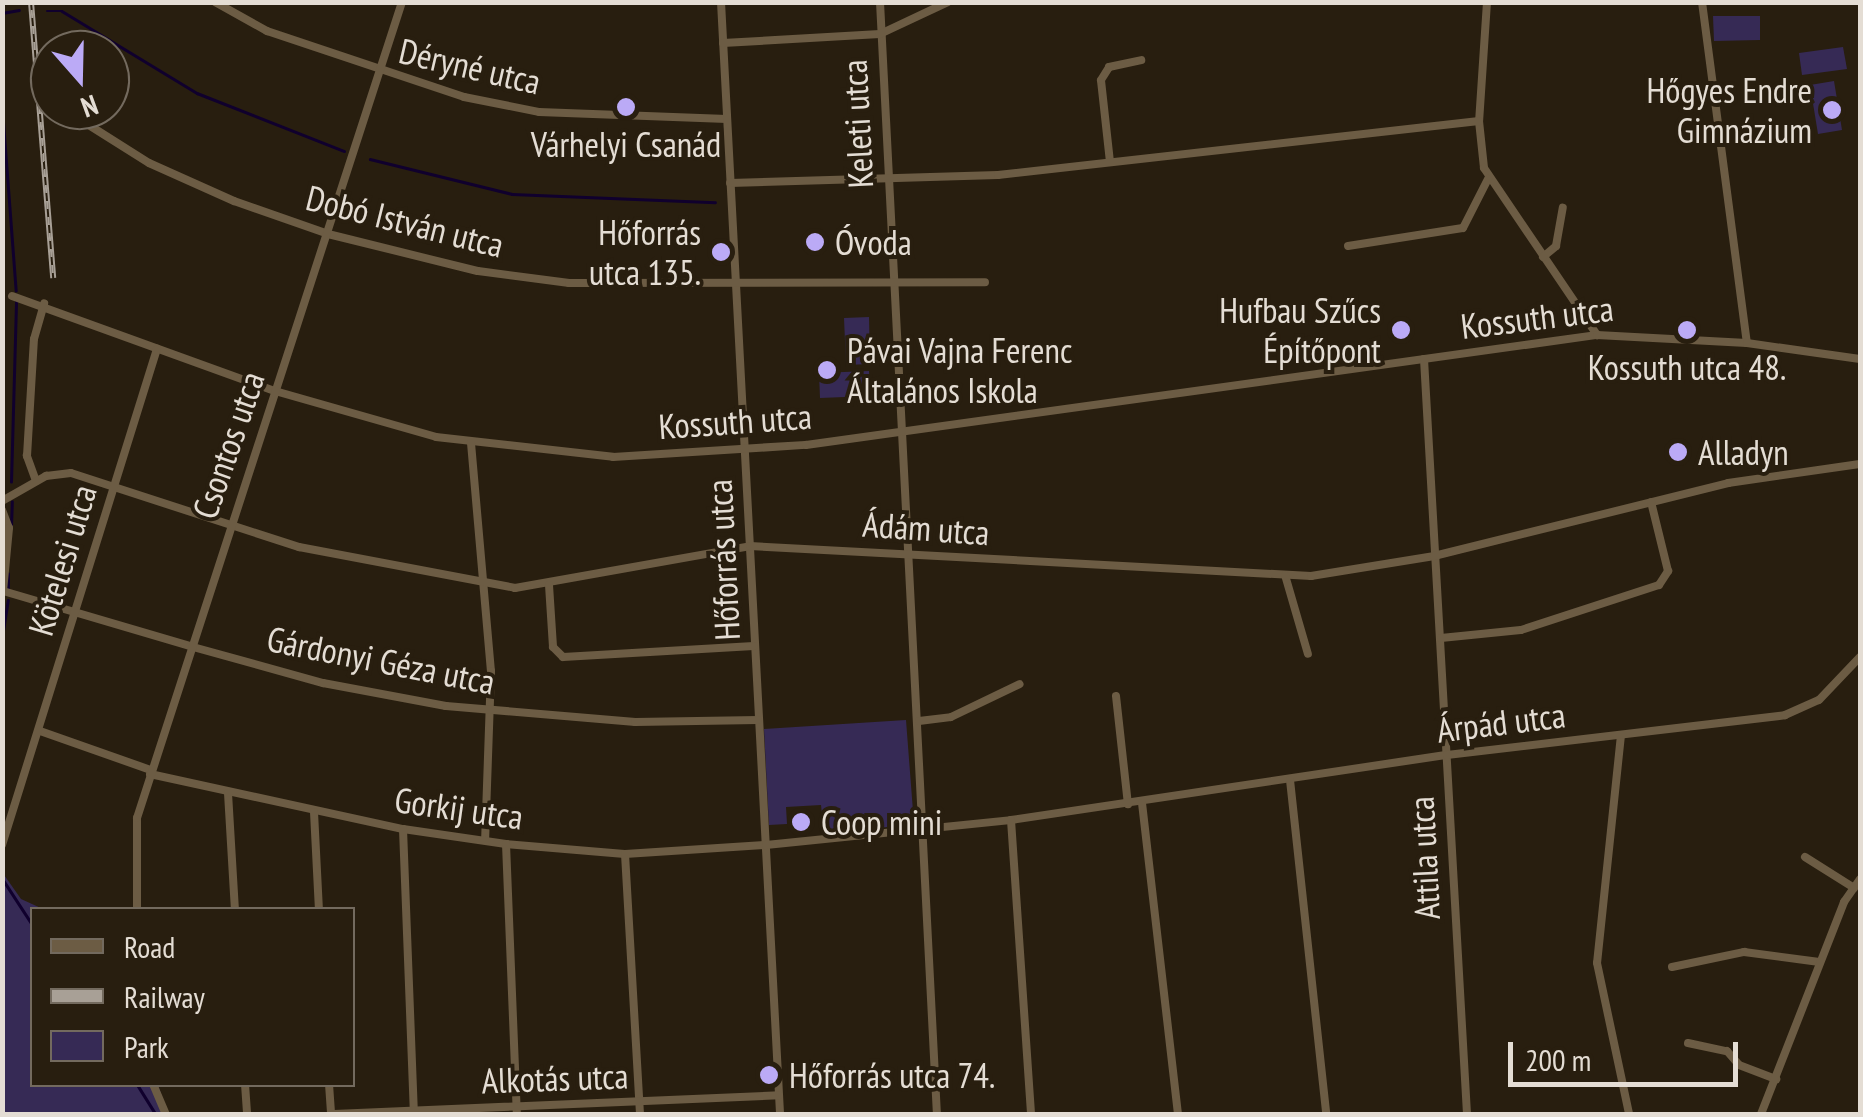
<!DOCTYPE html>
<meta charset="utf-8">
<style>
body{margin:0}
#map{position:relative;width:1863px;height:1117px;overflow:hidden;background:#281e0f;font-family:"PT Sans Narrow",sans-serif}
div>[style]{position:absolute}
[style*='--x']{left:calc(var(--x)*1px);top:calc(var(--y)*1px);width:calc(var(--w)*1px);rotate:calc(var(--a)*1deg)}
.green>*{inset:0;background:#362a55}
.stream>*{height:2.5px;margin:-1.25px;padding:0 1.25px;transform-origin:1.25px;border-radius:1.25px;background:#10002d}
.minor>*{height:8px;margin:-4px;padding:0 4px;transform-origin:4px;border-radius:4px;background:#6c5c44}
.rail>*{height:6px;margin-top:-3px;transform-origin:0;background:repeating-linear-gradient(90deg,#281e0f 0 8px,#a8a096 0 16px);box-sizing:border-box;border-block:2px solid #a8a096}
.dots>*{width:28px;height:28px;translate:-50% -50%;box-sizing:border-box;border:5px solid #281e0f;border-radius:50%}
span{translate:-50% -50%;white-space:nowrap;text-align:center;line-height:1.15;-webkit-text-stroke:8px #281e0f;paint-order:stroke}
.street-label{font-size:35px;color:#e4ddd4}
.poi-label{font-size:35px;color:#e4ddd4}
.right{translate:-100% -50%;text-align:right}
.left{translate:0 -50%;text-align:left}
.frame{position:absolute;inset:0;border:5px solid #e4ddd4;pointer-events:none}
.legend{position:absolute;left:30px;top:907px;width:325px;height:180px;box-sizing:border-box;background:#281e0f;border:2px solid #736a5e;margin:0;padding:12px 18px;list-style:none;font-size:30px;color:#e4ddd4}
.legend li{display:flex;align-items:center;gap:20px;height:50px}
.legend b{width:50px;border:2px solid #736a5e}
.north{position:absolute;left:30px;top:30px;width:100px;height:100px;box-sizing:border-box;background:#281e0f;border:2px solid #736a5e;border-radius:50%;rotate:160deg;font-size:28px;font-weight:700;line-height:40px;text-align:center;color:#e4ddd4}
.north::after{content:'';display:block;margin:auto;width:35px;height:45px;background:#bbaaf6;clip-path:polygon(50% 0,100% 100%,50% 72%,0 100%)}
.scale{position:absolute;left:1508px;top:1042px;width:230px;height:45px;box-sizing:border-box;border:5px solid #e4ddd4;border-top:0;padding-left:12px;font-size:30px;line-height:35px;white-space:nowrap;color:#e4ddd4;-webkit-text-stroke:8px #281e0f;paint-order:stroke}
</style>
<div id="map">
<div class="green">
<i style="clip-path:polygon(1713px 16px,1760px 16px,1760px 40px,1714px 41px)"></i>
<i style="clip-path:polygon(1843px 47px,1847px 69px,1802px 75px,1799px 53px)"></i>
<i style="clip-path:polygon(1834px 81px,1842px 130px,1818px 134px,1810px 85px)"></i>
<i style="clip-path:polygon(869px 317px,870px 364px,846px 365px,844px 318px)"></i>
<i style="clip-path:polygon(869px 371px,870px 396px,820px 398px,819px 373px)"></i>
<i style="clip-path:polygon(906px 720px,914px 824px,824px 834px,821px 805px,786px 807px,787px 824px,769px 825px,764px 729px)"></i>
<i style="clip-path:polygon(2px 872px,21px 899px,43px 909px,32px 910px,32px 1084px,158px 1085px,168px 1114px,3px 1114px)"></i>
</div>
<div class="stream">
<i style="--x:47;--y:11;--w:15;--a:0"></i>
<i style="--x:62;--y:11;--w:158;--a:31.3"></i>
<i style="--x:197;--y:93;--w:158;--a:21.5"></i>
<i style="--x:2;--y:13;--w:17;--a:-10"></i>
<i style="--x:2;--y:102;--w:189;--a:85.7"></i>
<i style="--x:370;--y:159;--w:146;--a:13.8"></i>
<i style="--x:512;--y:194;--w:203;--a:2.3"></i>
<i style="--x:11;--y:482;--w:182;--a:-88.4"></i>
<i style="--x:11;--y:526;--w:24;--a:-88"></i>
<i style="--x:8;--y:588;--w:14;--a:-90"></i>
<i style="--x:2;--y:637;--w:37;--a:-81"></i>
<i style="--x:2;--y:878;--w:55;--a:56.9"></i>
<i style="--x:137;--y:1084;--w:36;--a:58"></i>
</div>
<div class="minor">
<i style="--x:215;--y:2;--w:60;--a:29.1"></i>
<i style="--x:267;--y:31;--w:208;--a:18.5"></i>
<i style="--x:464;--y:97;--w:76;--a:11.3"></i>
<i style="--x:539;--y:112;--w:188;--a:2.1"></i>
<i style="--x:721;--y:2;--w:1114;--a:86.96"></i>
<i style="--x:880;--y:2;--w:1113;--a:87.07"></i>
<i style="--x:1487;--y:2;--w:119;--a:93.8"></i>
<i style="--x:1479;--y:121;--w:47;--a:83.9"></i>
<i style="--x:1484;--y:168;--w:202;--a:55.9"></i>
<i style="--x:1702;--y:2;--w:344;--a:82.5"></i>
<i style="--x:723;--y:43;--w:157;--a:-3.3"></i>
<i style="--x:880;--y:34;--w:75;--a:-25.2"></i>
<i style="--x:84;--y:122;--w:77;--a:32.2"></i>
<i style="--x:149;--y:163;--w:93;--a:24.1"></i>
<i style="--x:234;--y:201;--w:100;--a:19.3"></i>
<i style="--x:328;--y:234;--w:154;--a:13.9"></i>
<i style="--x:478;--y:271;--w:92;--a:7.5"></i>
<i style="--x:569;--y:283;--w:416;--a:-0.1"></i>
<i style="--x:1110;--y:162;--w:82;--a:-96.3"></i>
<i style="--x:1101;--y:80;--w:15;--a:-58"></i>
<i style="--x:1109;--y:67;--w:33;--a:-12"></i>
<i style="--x:730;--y:183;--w:268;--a:-1.7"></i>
<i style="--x:998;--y:175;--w:484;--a:-6.4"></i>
<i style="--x:1348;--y:246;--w:116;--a:-8.9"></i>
<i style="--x:1463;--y:228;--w:55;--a:-63"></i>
<i style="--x:1543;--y:257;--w:17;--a:-40"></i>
<i style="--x:1556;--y:246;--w:39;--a:-80"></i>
<i style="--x:12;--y:296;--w:280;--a:19.9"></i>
<i style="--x:275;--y:391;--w:167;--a:15.9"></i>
<i style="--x:436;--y:437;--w:178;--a:6.4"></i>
<i style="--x:613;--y:457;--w:193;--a:-3.6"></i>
<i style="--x:806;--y:445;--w:799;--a:-7.92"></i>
<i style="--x:1597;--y:335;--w:150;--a:3.1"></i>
<i style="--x:1747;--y:343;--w:114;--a:8.1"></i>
<i style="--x:1424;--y:359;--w:756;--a:86.74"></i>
<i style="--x:471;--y:443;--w:229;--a:85"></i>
<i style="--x:491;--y:671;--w:169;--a:92"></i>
<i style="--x:36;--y:481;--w:27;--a:-110"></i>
<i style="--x:27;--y:456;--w:117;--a:-86.6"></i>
<i style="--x:34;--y:339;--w:37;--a:-74"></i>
<i style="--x:2;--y:501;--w:51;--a:-29.6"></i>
<i style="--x:46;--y:476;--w:25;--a:-7"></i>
<i style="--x:71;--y:473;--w:240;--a:18"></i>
<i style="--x:299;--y:547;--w:220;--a:10.7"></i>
<i style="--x:515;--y:588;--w:239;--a:-10.1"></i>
<i style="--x:750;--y:546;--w:562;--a:3.06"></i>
<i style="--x:1311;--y:576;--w:125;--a:-9.2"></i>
<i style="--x:1434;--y:556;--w:303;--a:-13.9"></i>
<i style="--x:1728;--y:483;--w:133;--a:-8.2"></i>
<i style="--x:2;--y:510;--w:19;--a:69"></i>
<i style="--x:9;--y:528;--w:63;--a:95.4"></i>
<i style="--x:3;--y:591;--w:198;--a:16.4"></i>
<i style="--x:193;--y:647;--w:135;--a:15.5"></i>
<i style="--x:323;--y:683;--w:125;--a:10.6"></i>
<i style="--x:446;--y:706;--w:190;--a:4.8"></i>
<i style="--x:635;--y:722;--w:123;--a:-0.9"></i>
<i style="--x:1285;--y:575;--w:82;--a:73.8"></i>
<i style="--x:549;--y:585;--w:62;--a:86.3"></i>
<i style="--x:553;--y:647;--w:14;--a:45"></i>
<i style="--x:563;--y:657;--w:191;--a:-3.3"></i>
<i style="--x:1441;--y:638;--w:80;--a:-5.7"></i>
<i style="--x:1521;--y:630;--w:145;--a:-18.1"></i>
<i style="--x:1659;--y:585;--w:17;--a:-57"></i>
<i style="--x:1668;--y:571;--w:71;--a:-103.8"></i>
<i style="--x:1116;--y:696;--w:109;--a:83.7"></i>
<i style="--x:919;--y:721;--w:32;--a:-7"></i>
<i style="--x:951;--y:717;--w:76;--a:-25.6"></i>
<i style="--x:40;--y:731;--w:118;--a:19.4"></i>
<i style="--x:1621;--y:735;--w:229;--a:96"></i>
<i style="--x:1597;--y:963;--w:154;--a:78"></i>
<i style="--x:150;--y:774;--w:259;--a:12.3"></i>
<i style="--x:403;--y:829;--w:104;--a:8.3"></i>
<i style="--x:506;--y:844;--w:119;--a:4.8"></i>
<i style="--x:625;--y:854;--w:141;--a:-3.7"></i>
<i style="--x:766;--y:845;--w:246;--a:-5.8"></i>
<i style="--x:1011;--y:820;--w:441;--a:-8.5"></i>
<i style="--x:1447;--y:755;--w:340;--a:-6.7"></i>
<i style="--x:1785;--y:715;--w:37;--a:-24"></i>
<i style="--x:1819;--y:700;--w:59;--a:-46.4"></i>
<i style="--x:1290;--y:780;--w:336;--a:83.8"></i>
<i style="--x:228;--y:793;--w:117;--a:86.6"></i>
<i style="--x:1142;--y:803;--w:313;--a:83.4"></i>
<i style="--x:314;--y:812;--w:98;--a:87.1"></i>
<i style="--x:1011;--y:820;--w:295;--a:86.1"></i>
<i style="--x:403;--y:829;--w:285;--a:87.8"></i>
<i style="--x:506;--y:844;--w:270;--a:87.7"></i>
<i style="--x:2;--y:845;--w:520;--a:-72.65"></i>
<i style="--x:625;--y:854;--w:260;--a:86.7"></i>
<i style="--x:1805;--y:857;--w:58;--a:32.3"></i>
<i style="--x:137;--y:910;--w:92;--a:-90"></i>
<i style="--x:137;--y:818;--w:858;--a:-72.01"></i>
<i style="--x:1672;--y:967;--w:74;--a:-11.8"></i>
<i style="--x:1744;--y:952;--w:76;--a:7.6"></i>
<i style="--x:1688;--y:1043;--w:40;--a:12"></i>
<i style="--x:1727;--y:1051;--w:18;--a:49"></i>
<i style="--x:1739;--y:1065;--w:40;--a:21"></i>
<i style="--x:153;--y:1084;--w:33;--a:67"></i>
<i style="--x:245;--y:1084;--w:30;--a:86"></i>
<i style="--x:329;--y:1084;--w:30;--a:86"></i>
<i style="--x:334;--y:1114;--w:445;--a:-2.4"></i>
<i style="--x:1761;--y:1114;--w:228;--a:-68.6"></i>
<i style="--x:1844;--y:902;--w:28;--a:-55"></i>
</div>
<div class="rail">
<i style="--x:31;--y:2;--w:277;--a:85.4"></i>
</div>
<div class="dots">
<i style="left:626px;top:107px;background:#bbaaf6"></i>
<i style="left:1832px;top:110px;background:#bbaaf6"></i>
<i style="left:815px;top:242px;background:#bbaaf6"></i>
<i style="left:721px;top:252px;background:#bbaaf6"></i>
<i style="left:1401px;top:330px;background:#bbaaf6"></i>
<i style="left:1687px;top:330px;background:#bbaaf6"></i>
<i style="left:827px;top:370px;background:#bbaaf6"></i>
<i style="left:1678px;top:452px;background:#bbaaf6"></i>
<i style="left:801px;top:822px;background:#bbaaf6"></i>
<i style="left:769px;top:1075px;background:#bbaaf6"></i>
</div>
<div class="street-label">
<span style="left:470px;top:66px;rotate:13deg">Déryné utca</span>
<span style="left:857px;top:124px;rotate:-93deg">Keleti utca</span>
<span style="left:405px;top:221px;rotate:14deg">Dobó István utca</span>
<span style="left:1537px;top:317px;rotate:-7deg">Kossuth utca</span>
<span style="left:735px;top:421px;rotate:-4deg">Kossuth utca</span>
<span style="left:228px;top:445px;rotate:-71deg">Csontos utca</span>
<span style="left:926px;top:528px;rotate:4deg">Ádám utca</span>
<span style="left:62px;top:560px;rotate:-73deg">Kötelesi utca</span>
<span style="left:723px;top:560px;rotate:-93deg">Hőforrás utca</span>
<span style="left:381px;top:660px;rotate:11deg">Gárdonyi Géza utca</span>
<span style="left:1501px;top:722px;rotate:-7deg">Árpád utca</span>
<span style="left:459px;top:808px;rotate:8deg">Gorkij utca</span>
<span style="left:1424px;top:858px;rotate:-93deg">Attila utca</span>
<span style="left:555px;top:1078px;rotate:-2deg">Alkotás utca</span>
</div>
<div class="poi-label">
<span class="right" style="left:1812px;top:110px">Hőgyes Endre<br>Gimnázium</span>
<span style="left:626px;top:144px">Várhelyi Csanád</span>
<span class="right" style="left:701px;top:252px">Hőforrás<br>utca 135.</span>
<span class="left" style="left:835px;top:242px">Óvoda</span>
<span class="right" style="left:1381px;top:330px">Hufbau Szűcs<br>Építőpont</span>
<span class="left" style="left:847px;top:370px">Pávai Vajna Ferenc<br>Általános Iskola</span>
<span style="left:1687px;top:367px">Kossuth utca 48.</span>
<span class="left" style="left:1698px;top:452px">Alladyn</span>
<span class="left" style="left:821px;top:822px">Coop mini</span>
<span class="left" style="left:789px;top:1075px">Hőforrás utca 74.</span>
</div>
<div class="frame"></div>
<ul class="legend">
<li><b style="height:12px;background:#6c5c44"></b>Road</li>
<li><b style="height:12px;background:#a8a096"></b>Railway</li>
<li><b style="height:28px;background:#362a55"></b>Park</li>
</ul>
<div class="north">N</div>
<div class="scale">200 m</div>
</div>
